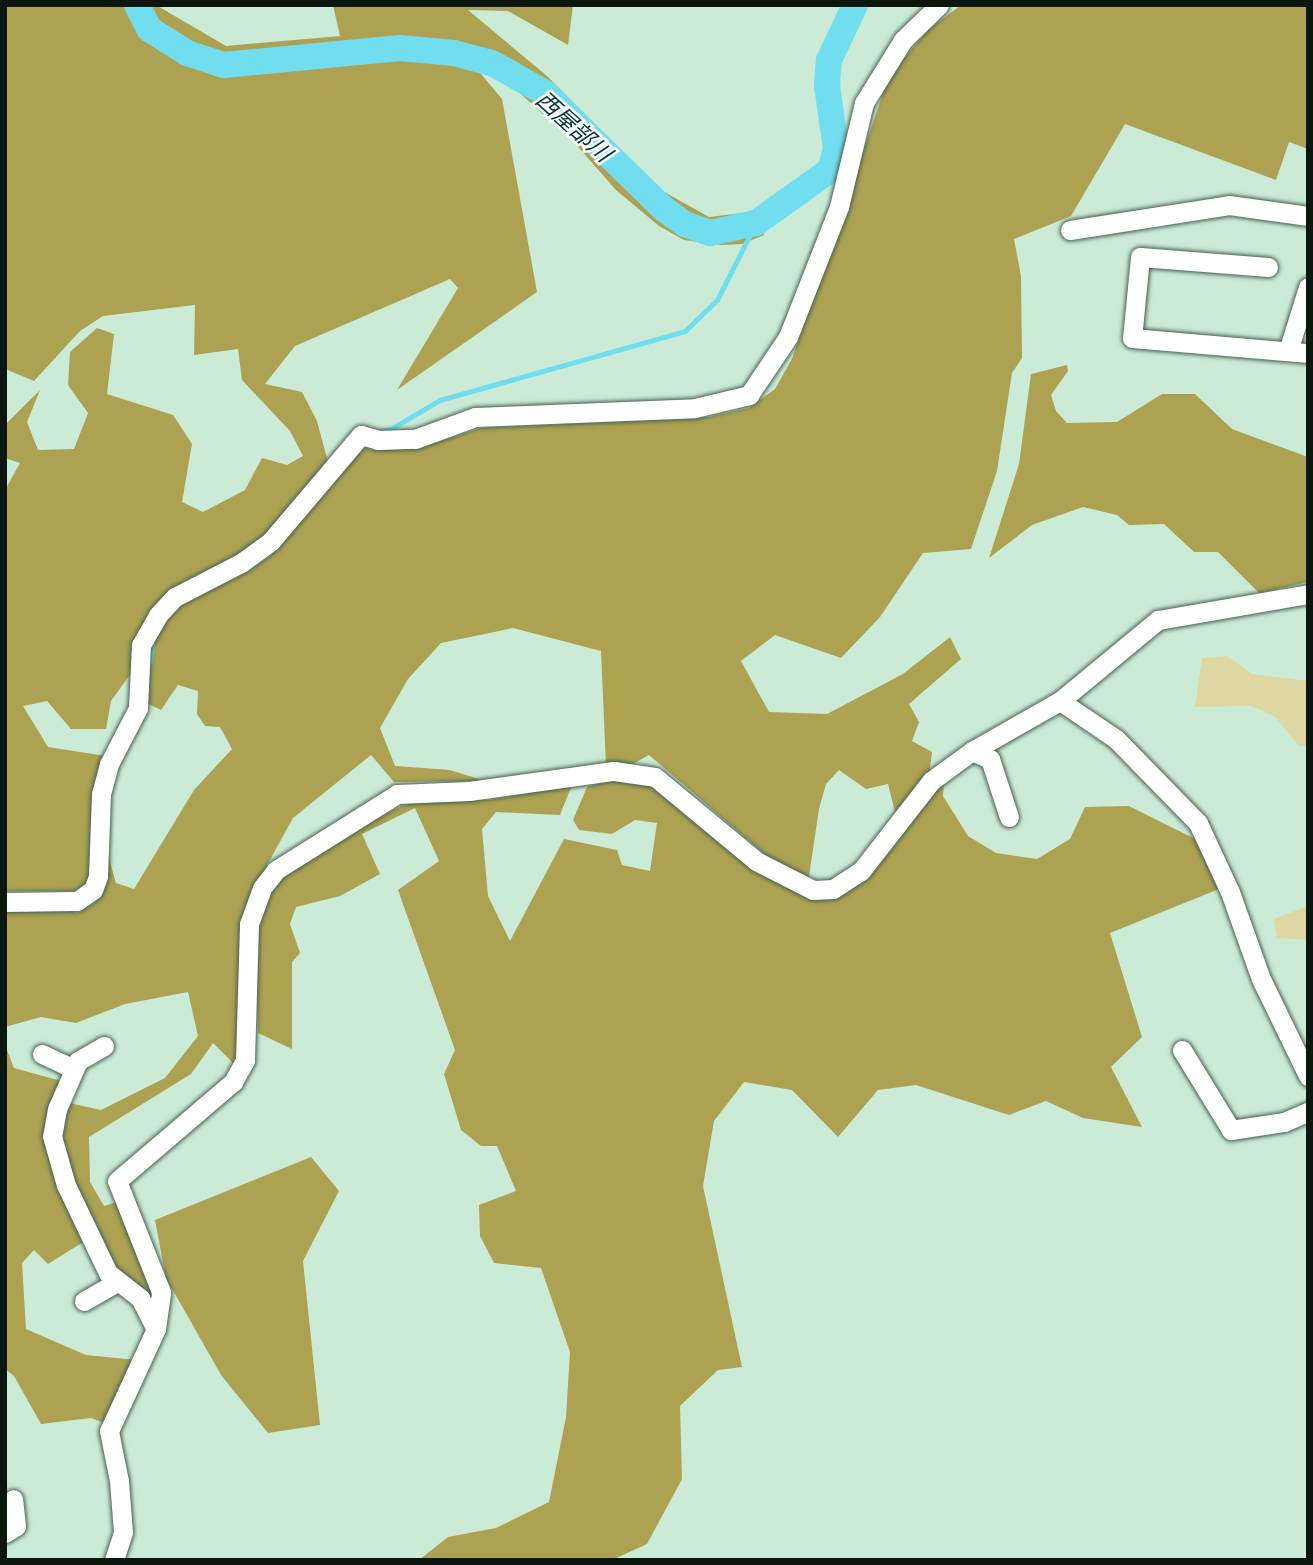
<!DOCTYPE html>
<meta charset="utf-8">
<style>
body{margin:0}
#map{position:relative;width:1313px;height:1565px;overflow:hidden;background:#ccebd7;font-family:Literata,"Noto Sans JP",serif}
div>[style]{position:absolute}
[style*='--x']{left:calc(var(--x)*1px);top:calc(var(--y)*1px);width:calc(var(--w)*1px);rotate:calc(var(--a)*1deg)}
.green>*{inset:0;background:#ded7a1}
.forest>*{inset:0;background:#aca252}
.stream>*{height:4.5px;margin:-2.25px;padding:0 2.25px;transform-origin:2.25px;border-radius:2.25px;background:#71def0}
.river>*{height:26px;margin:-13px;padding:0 13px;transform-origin:13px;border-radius:13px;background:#71def0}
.roads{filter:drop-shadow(0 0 2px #45604f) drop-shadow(0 0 2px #45604f)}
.minor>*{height:19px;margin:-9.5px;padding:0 9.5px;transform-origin:9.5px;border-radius:9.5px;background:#fff}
span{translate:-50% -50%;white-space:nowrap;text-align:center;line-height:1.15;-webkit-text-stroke:5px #fff;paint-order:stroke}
.water-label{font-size:23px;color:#00353c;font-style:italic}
.frame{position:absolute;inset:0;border:7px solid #0b160f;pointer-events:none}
</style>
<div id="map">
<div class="green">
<i style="clip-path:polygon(1227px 656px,1252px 674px,1308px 681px,1308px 747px,1299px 746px,1275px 717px,1252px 706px,1195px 707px,1202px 658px)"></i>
<i style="clip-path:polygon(1308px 906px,1308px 940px,1277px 938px,1274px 919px)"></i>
</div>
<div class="forest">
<i style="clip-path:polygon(5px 5px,156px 5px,226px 46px,340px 36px,333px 5px,573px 5px,568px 45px,508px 11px,468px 10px,547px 76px,659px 189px,709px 217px,759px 211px,764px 235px,742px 244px,721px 245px,684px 240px,659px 226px,616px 190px,572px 140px,514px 88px,476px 68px,502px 99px,537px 292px,397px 390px,458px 288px,450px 279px,295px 346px,265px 384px,302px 392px,317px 421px,328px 462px,272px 531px,239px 558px,173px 591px,132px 672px,111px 701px,106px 729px,71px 729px,47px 701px,23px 706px,48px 747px,106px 756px,88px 882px,76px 891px,5px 891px,5px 490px,20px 463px,5px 458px,5px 425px,40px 390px,27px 422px,38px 450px,74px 449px,88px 413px,68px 385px,70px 352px,97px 328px,114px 334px,107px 394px,173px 415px,192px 444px,182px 502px,203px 512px,245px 490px,262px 458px,287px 465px,303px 456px,290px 431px,242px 380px,238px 349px,194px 355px,195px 305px,103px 316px,80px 331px,34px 381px,5px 369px)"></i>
<i style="clip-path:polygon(961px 5px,1308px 5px,1308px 149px,1289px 142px,1276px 180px,1125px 124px,1071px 216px,1014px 239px,1021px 276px,1022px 358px,1012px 373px,997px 471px,971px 549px,923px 553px,880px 617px,841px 658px,775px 635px,741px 661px,769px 712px,827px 714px,903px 674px,950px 637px,961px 659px,909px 704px,919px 722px,912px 741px,932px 752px,929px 776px,895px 812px,888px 784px,866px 789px,839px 770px,826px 784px,819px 809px,808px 883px,774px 862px,649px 755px,631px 765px,606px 766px,601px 651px,513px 628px,441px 643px,408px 679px,380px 728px,395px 766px,450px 770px,485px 781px,394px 782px,371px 755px,293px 818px,248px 900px,241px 1031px,234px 1064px,213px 1043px,191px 1074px,89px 1137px,90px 1182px,104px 1206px,120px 1201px,156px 1289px,155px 1318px,114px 1270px,75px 1193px,58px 1139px,69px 1103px,101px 1110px,165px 1078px,198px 1036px,188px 992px,125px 1004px,76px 1023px,41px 1017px,5px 1027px,5px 907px,77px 906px,104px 842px,116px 883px,134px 889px,194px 790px,232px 749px,220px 727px,205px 726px,197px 714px,198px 691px,178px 685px,161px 710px,142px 701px,144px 647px,179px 601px,244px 566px,358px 446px,374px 450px,419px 448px,481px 428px,709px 417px,749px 408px,775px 389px,792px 359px,889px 76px,928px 30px)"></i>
<i style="clip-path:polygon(1067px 365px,1068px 371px,1051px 395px,1056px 411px,1067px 423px,1117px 422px,1162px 394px,1195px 394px,1232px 429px,1308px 457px,1308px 582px,1259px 593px,1218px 552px,1194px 552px,1164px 524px,1129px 525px,1117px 515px,1083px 507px,1032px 525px,989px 558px,1019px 464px,1031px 374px)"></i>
<i style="clip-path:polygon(616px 778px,654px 785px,750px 866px,809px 899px,832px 898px,944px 782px,943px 796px,968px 836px,996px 853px,1037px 859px,1070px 839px,1085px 807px,1129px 806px,1199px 841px,1219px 889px,1110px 933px,1142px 1037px,1111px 1067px,1142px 1127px,1083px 1118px,1046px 1101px,1009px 1115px,916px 1085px,878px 1090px,838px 1137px,792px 1090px,744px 1082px,714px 1121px,703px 1186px,742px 1367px,718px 1370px,680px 1406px,682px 1479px,647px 1544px,612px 1560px,419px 1560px,448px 1537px,496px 1528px,549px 1502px,566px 1417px,570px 1352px,541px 1268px,494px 1263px,480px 1236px,479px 1205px,516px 1191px,497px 1146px,481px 1146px,461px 1130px,444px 1074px,455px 1050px,398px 890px,439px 861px,415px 808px,362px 834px,380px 874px,340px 896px,296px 907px,290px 924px,300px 953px,292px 962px,292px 1049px,258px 1033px,256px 929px,266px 894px,282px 871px,340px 836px,419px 798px,489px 800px,572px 785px,560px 815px,496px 812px,482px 829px,488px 896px,510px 941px,564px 839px,617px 850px,622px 865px,650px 871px,657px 823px,635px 820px,612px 834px,579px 830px,573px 820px,587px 787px)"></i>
<i style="clip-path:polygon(5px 1045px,14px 1068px,65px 1082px,46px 1136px,88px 1239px,48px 1264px,34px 1250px,22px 1263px,26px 1329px,86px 1355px,136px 1360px,104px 1423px,91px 1418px,41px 1424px,14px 1376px,5px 1369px)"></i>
<i style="clip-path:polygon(311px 1157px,339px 1191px,303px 1261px,320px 1425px,268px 1433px,221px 1375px,166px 1278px,155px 1220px)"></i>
</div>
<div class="stream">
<i style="--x:375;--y:432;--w:16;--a:-11"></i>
<i style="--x:391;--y:429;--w:57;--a:-30.6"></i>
<i style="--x:440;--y:400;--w:255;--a:-15.7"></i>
<i style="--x:685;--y:331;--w:45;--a:-44.1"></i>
<i style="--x:717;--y:300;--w:86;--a:-63.1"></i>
<i style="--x:247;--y:569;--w:26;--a:-36"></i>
<i style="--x:150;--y:662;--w:19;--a:-84"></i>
<i style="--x:76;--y:910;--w:18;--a:-29"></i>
</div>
<div class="river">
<i style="--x:137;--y:5;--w:27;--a:63"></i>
<i style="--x:149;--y:29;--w:45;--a:32.3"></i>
<i style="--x:187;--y:53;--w:39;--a:18"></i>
<i style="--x:224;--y:65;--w:177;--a:-5.5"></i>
<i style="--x:400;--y:48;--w:54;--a:5.3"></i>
<i style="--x:454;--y:53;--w:39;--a:15"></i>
<i style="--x:492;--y:63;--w:61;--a:29.5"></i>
<i style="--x:545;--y:93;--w:166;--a:44.3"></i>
<i style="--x:664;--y:209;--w:26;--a:36"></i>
<i style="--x:685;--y:224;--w:27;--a:20"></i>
<i style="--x:710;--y:233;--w:47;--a:-12.3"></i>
<i style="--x:756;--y:223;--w:91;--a:-35.6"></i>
<i style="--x:830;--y:170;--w:22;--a:-74"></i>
<i style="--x:836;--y:149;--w:64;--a:-98.1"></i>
<i style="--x:827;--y:86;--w:26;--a:-86"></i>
<i style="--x:829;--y:60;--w:61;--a:-64.7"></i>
</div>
<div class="roads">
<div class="minor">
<i style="--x:1070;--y:230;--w:161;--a:-8.9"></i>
<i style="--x:1229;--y:205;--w:80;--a:7.9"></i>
<i style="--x:1268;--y:267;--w:128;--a:-175.5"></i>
<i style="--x:1140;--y:257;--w:81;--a:95.6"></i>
<i style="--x:1132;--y:338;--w:177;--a:4.9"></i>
<i style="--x:1288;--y:351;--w:67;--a:-72.6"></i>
<i style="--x:1060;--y:701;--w:68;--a:34.2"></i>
<i style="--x:1116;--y:739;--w:117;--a:45.7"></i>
<i style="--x:1198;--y:823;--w:76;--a:65.1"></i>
<i style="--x:1230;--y:892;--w:92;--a:70.4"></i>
<i style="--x:1261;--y:979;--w:108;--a:64.1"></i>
<i style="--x:972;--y:751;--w:20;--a:24"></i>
<i style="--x:990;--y:759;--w:61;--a:71.9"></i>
<i style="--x:5;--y:902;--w:72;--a:-0.8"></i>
<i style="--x:77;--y:901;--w:19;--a:-35"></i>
<i style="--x:93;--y:890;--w:15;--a:-70"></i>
<i style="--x:98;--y:876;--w:82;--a:-87.9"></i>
<i style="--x:101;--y:794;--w:31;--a:-75"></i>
<i style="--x:109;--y:764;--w:63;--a:-62.6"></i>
<i style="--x:138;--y:708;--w:63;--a:-87.3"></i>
<i style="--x:141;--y:645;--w:34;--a:-60"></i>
<i style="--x:158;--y:615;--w:25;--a:-47"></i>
<i style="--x:175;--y:597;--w:74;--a:-27.3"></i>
<i style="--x:241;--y:563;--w:37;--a:-36"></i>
<i style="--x:271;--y:541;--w:139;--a:-49.7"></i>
<i style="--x:361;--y:435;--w:18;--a:16"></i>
<i style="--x:378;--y:440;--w:37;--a:-2"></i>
<i style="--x:415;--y:439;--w:64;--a:-20.1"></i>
<i style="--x:475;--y:417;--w:220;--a:-2.3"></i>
<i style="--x:695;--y:408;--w:56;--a:-13.5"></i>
<i style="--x:749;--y:395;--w:70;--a:-56.1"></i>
<i style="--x:788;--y:337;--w:140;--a:-68.6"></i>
<i style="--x:839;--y:207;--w:107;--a:-76.5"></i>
<i style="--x:864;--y:103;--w:74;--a:-58.2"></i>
<i style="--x:903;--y:40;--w:50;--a:-44.2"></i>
<i style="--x:104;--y:1046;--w:30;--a:150"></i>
<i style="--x:78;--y:1061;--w:52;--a:113.6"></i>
<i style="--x:57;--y:1109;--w:27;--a:100"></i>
<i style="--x:52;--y:1136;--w:51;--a:74.1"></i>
<i style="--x:66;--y:1185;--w:98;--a:64.5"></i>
<i style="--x:108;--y:1273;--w:41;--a:38"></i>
<i style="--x:140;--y:1298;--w:35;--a:63"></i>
<i style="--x:1182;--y:1050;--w:94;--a:58.5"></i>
<i style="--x:1231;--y:1130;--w:54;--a:-8.6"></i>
<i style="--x:1284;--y:1122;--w:26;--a:-23"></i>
<i style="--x:42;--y:1054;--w:35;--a:25"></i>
<i style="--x:84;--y:1301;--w:39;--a:-30"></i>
<i style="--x:5;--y:1533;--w:13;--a:-32"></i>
<i style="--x:16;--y:1526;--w:27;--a:-96"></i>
<i style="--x:114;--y:1560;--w:29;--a:-72"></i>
<i style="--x:123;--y:1532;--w:51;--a:-94.5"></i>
<i style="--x:119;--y:1481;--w:51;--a:-101.3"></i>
<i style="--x:109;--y:1431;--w:112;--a:-65.3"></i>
<i style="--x:156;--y:1329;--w:37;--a:-82"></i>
<i style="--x:161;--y:1292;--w:119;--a:-111.6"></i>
<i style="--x:117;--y:1181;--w:153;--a:-40.5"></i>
<i style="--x:233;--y:1082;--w:25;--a:-61"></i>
<i style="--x:245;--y:1060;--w:136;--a:-88.3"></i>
<i style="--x:249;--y:924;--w:38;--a:-70"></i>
<i style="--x:262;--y:888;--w:23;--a:-52"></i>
<i style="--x:276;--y:870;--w:143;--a:-32.1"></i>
<i style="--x:397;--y:794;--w:72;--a:-2.4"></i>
<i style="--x:469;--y:791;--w:146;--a:-7.9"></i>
<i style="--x:614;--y:771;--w:41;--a:8.3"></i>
<i style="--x:655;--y:777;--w:131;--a:39.7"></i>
<i style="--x:756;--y:861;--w:64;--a:27"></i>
<i style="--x:813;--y:890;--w:20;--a:-3"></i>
<i style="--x:833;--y:889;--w:33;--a:-33"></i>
<i style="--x:861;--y:871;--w:114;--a:-52.1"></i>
<i style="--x:931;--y:781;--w:51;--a:-36.2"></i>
<i style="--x:972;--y:751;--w:101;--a:-29.6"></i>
<i style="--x:1060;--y:701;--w:127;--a:-39.6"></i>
<i style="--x:1158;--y:620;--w:152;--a:-9.8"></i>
</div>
</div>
<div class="water-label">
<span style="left:575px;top:125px;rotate:42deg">西屋部川</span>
</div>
<div class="frame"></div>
</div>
